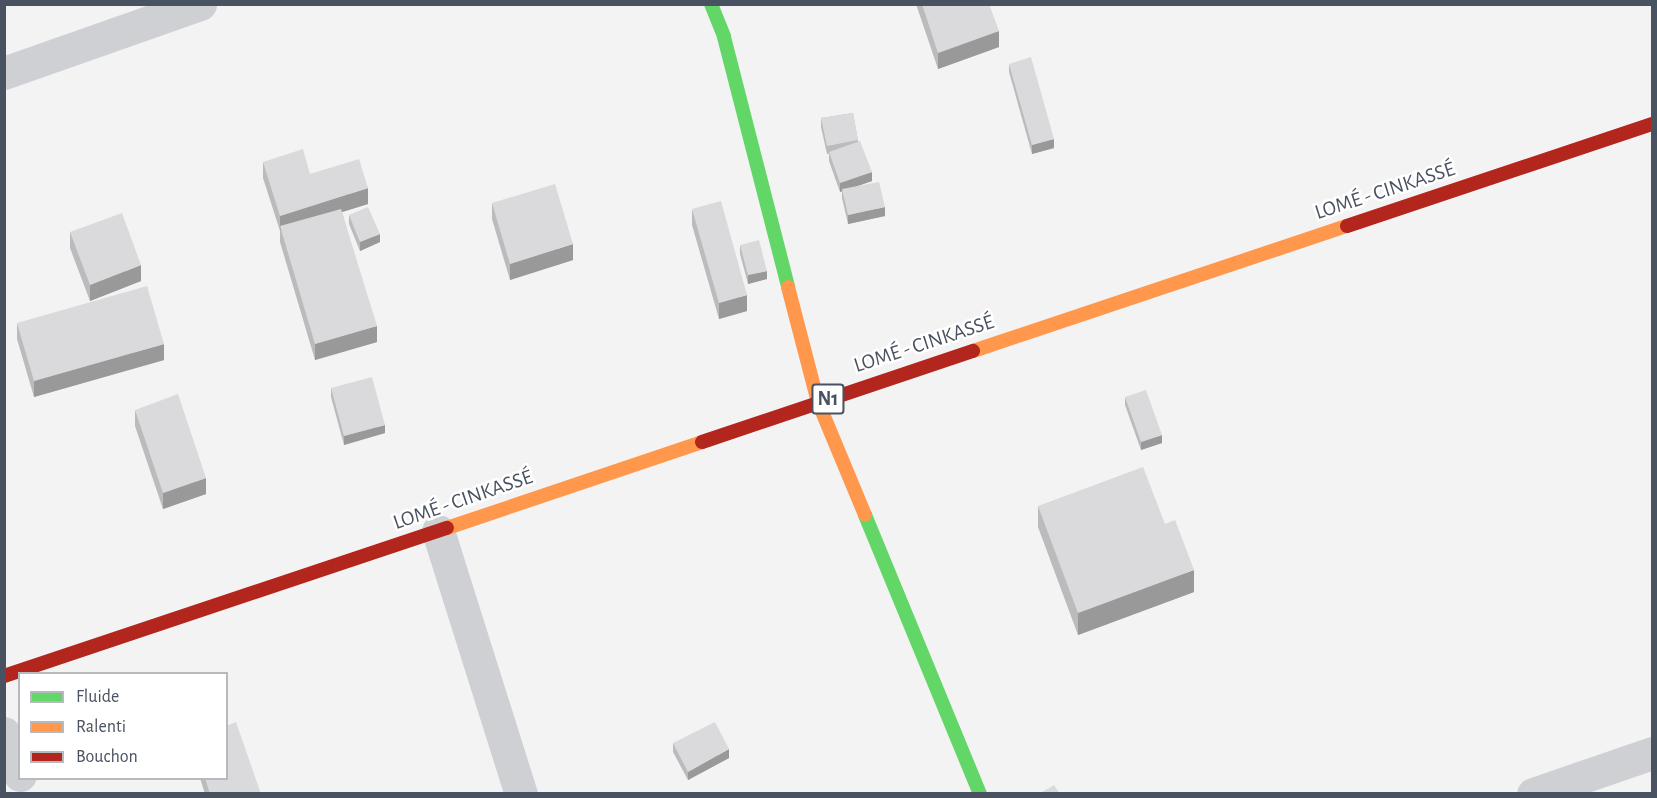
<!DOCTYPE html>
<meta charset="utf-8">
<style>
body{margin:0}
#map{position:relative;width:1657px;height:798px;overflow:hidden;background:#f3f3f3;font-family:"Alegreya Sans",sans-serif}
div>[style]{position:absolute}
[style*='--x']{left:calc(var(--x)*1px);top:calc(var(--y)*1px);width:calc(var(--w)*1px);rotate:calc(var(--a)*1deg)}
.street>*{height:33px;margin:-16.5px;padding:0 16.5px;transform-origin:16.5px;border-radius:16.5px;background:#ced0d3}
.fast>*{height:14px;margin:-7px;padding:0 7px;transform-origin:7px;border-radius:7px;background:#63d668}
.slow>*{height:14px;margin:-7px;padding:0 7px;transform-origin:7px;border-radius:7px;background:#ff974d}
.jam>*{height:14px;margin:-7px;padding:0 7px;transform-origin:7px;border-radius:7px;background:#b3261e}
.wall>*{inset:0;background:#bbbbbd}
.shaded-wall>*{inset:0;background:#99999a}
.building>*{inset:0;background:#dadadc}
span{translate:-50% -50%;white-space:nowrap;text-align:center;line-height:1.15;-webkit-text-stroke:5px #fff;paint-order:stroke}
.shield-label span{padding:2px 4px;background:#fff;border:2px solid;border-radius:4px;-webkit-text-stroke-width:0}
.shield-label{font-size:20px;color:#495260;font-weight:700}
.street-label{font-size:21px;color:#495260}
.frame{position:absolute;inset:0;border:6px solid #495260;pointer-events:none}
.legend{position:absolute;left:18px;top:672px;width:210px;height:108px;box-sizing:border-box;background:#fff;border:2px solid #b6babf;margin:0;padding:8px 10px;list-style:none;font-size:18px;color:#495260}
.legend li{display:flex;align-items:center;gap:12px;height:30px}
.legend b{width:30px;border:2px solid #b6babf}
</style>
<div id="map">
<div class="street">
<i style="--x:4;--y:73;--w:208;--a:-19.4"></i>
<i style="--x:438;--y:531;--w:276;--a:72.5"></i>
<i style="--x:4;--y:733;--w:45;--a:69.1"></i>
<i style="--x:1533;--y:794;--w:126;--a:-19"></i>
</div>
<div class="fast">
<i style="--x:711;--y:4;--w:35;--a:68"></i>
<i style="--x:724;--y:37;--w:258;--a:75.6"></i>
<i style="--x:865;--y:515;--w:302;--a:67.6"></i>
</div>
<div class="slow">
<i style="--x:788;--y:287;--w:119;--a:75.4"></i>
<i style="--x:818;--y:402;--w:122;--a:67.4"></i>
<i style="--x:973;--y:351;--w:394;--a:-18.5"></i>
<i style="--x:447;--y:528;--w:269;--a:-18.6"></i>
</div>
<div class="jam">
<i style="--x:1347;--y:226;--w:322;--a:-18.5"></i>
<i style="--x:702;--y:442;--w:286;--a:-18.6"></i>
<i style="--x:4;--y:676;--w:467;--a:-18.5"></i>
</div>
<div class="wall">
<i style="clip-path:polygon(916px 4px,989px 4px,999px 47px,938px 69px)"></i>
<i style="clip-path:polygon(1009px 64px,1054px 148px,1032px 154px,1009px 72px)"></i>
<i style="clip-path:polygon(853px 113px,858px 141px,872px 181px,855px 187px,885px 216px,848px 224px,842px 198px,842px 191px,840px 192px,829px 161px,829px 154px,827px 154px,821px 127px,821px 118px)"></i>
<i style="clip-path:polygon(263px 162px,310px 174px,368px 204px,342px 212px,377px 342px,315px 360px,280px 242px,280px 231px,263px 178px)"></i>
<i style="clip-path:polygon(492px 203px,573px 260px,510px 280px,492px 219px)"></i>
<i style="clip-path:polygon(692px 209px,747px 311px,719px 319px,692px 225px)"></i>
<i style="clip-path:polygon(349px 215px,380px 242px,360px 251px,349px 224px)"></i>
<i style="clip-path:polygon(70px 232px,141px 281px,90px 301px,70px 248px)"></i>
<i style="clip-path:polygon(740px 245px,767px 279px,748px 284px,740px 254px)"></i>
<i style="clip-path:polygon(17px 323px,164px 360px,34px 397px,17px 339px)"></i>
<i style="clip-path:polygon(331px 388px,385px 433px,344px 445px,331px 397px)"></i>
<i style="clip-path:polygon(1125px 397px,1162px 443px,1141px 450px,1125px 405px)"></i>
<i style="clip-path:polygon(135px 410px,206px 494px,163px 509px,135px 426px)"></i>
<i style="clip-path:polygon(1038px 506px,1165px 524px,1194px 592px,1078px 635px,1038px 527px)"></i>
<i style="clip-path:polygon(673px 743px,729px 758px,688px 780px,673px 752px)"></i>
<i style="clip-path:polygon(200px 778px,226px 778px,261px 794px,205px 794px)"></i>
</div>
<div class="shaded-wall">
<i style="clip-path:polygon(999px 31px,999px 47px,938px 69px,938px 53px)"></i>
<i style="clip-path:polygon(1054px 139px,1054px 148px,1032px 154px,1032px 145px)"></i>
<i style="clip-path:polygon(872px 172px,872px 181px,840px 192px,840px 183px)"></i>
<i style="clip-path:polygon(368px 188px,368px 204px,281px 231px,280px 227px,280px 216px)"></i>
<i style="clip-path:polygon(885px 207px,885px 216px,848px 224px,848px 215px)"></i>
<i style="clip-path:polygon(380px 234px,380px 242px,360px 251px,360px 242px)"></i>
<i style="clip-path:polygon(573px 244px,573px 260px,510px 280px,510px 264px)"></i>
<i style="clip-path:polygon(141px 265px,141px 281px,90px 301px,90px 285px)"></i>
<i style="clip-path:polygon(767px 271px,767px 279px,748px 284px,748px 275px)"></i>
<i style="clip-path:polygon(747px 295px,747px 311px,719px 319px,719px 303px)"></i>
<i style="clip-path:polygon(377px 326px,377px 342px,315px 360px,315px 344px)"></i>
<i style="clip-path:polygon(164px 344px,164px 360px,34px 397px,34px 381px)"></i>
<i style="clip-path:polygon(385px 425px,385px 433px,344px 445px,344px 436px)"></i>
<i style="clip-path:polygon(1162px 435px,1162px 443px,1141px 450px,1141px 442px)"></i>
<i style="clip-path:polygon(206px 478px,206px 494px,163px 509px,163px 493px)"></i>
<i style="clip-path:polygon(1194px 570px,1194px 592px,1078px 635px,1078px 613px)"></i>
<i style="clip-path:polygon(729px 749px,729px 758px,688px 780px,688px 772px)"></i>
</div>
<div class="building">
<i style="clip-path:polygon(922px 4px,989px 4px,999px 31px,938px 53px)"></i>
<i style="clip-path:polygon(1031px 57px,1054px 139px,1032px 145px,1009px 64px)"></i>
<i style="clip-path:polygon(853px 113px,858px 140px,827px 146px,821px 118px)"></i>
<i style="clip-path:polygon(860px 141px,872px 172px,840px 183px,829px 152px)"></i>
<i style="clip-path:polygon(303px 149px,310px 174px,359px 159px,368px 188px,280px 216px,263px 162px)"></i>
<i style="clip-path:polygon(879px 182px,885px 207px,848px 215px,842px 189px)"></i>
<i style="clip-path:polygon(555px 184px,573px 244px,510px 264px,492px 203px)"></i>
<i style="clip-path:polygon(721px 201px,747px 295px,719px 303px,692px 209px)"></i>
<i style="clip-path:polygon(368px 207px,380px 234px,360px 242px,349px 215px)"></i>
<i style="clip-path:polygon(341px 209px,377px 326px,315px 344px,280px 226px)"></i>
<i style="clip-path:polygon(122px 213px,141px 265px,90px 285px,70px 232px)"></i>
<i style="clip-path:polygon(759px 240px,767px 271px,748px 275px,740px 245px)"></i>
<i style="clip-path:polygon(147px 286px,164px 344px,34px 381px,17px 323px)"></i>
<i style="clip-path:polygon(372px 377px,385px 425px,344px 436px,331px 388px)"></i>
<i style="clip-path:polygon(1146px 390px,1162px 435px,1141px 442px,1125px 397px)"></i>
<i style="clip-path:polygon(178px 394px,206px 478px,163px 493px,135px 410px)"></i>
<i style="clip-path:polygon(1143px 467px,1165px 524px,1175px 520px,1194px 570px,1078px 613px,1038px 506px)"></i>
<i style="clip-path:polygon(236px 722px,261px 794px,210px 794px,205px 778px,226px 778px,226px 726px)"></i>
<i style="clip-path:polygon(715px 722px,729px 749px,688px 772px,673px 743px)"></i>
<i style="clip-path:polygon(1054px 785px,1060px 794px,1039px 794px)"></i>
</div>
<div class="shield-label">
<span style="left:828px;top:399px">N1</span>
</div>
<div class="street-label">
<span style="left:1385px;top:191px;rotate:-18deg">LOMÉ - CINKASSÉ</span>
<span style="left:924px;top:344px;rotate:-18deg">LOMÉ - CINKASSÉ</span>
<span style="left:463px;top:500px;rotate:-19deg">LOMÉ - CINKASSÉ</span>
</div>
<div class="frame"></div>
<ul class="legend">
<li><b style="height:8px;background:#63d668"></b>Fluide</li>
<li><b style="height:8px;background:#ff974d"></b>Ralenti</li>
<li><b style="height:8px;background:#b3261e"></b>Bouchon</li>
</ul>
</div>
